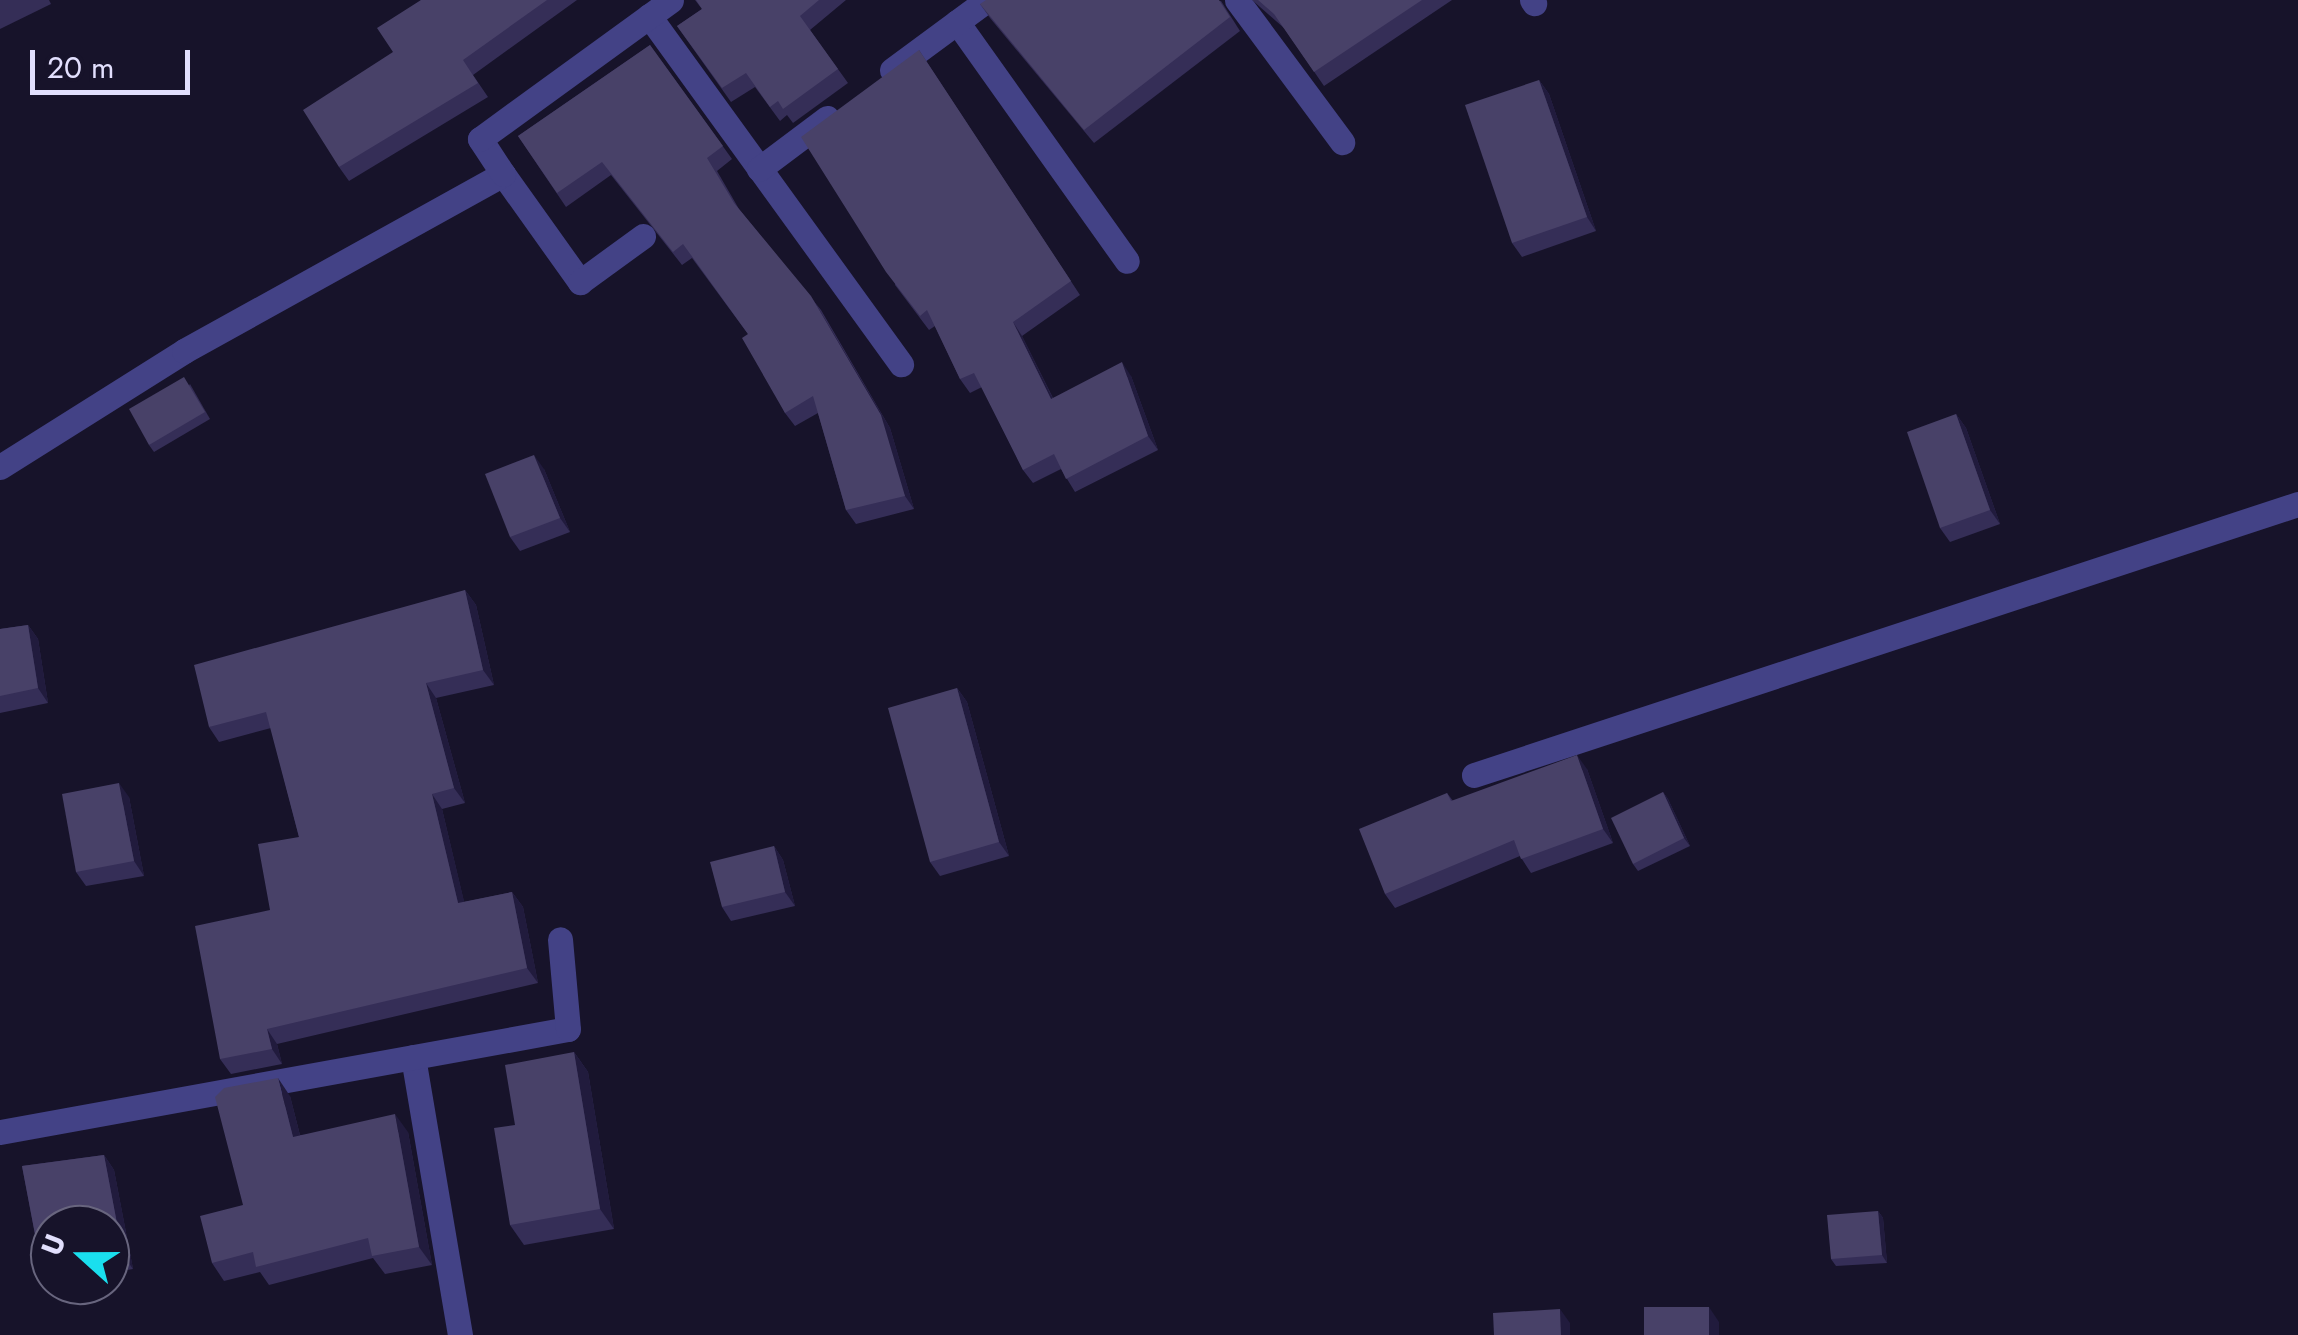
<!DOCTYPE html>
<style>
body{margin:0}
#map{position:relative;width:2298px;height:1335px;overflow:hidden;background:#17132a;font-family:Jost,sans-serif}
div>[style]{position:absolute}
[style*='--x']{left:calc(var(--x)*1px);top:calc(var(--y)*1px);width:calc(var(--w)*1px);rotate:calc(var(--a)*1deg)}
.street>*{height:25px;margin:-12.5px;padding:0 12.5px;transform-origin:12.5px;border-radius:12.5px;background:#434286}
.wall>*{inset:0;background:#352e57}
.shaded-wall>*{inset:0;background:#211b3d}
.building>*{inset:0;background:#484168}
span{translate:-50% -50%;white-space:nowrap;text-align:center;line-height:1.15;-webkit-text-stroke:8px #17132a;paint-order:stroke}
.north{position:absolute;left:30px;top:1205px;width:100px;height:100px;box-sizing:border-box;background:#17132a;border:2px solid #68657e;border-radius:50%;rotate:291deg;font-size:28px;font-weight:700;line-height:40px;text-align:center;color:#e2dffd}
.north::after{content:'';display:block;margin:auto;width:35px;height:45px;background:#1adfee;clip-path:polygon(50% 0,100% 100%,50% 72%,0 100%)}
.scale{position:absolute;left:30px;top:50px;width:160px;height:45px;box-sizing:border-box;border:5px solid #e2dffd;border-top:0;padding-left:12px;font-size:30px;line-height:35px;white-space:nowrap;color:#e2dffd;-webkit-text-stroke:8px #17132a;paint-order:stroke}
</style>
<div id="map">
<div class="street">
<i style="--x:1237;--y:0;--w:177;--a:53.5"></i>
<i style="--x:1532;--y:0;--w:4;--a:56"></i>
<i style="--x:649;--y:16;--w:430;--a:54.1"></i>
<i style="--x:957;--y:22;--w:293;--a:54.6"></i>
<i style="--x:892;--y:70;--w:118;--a:-36.4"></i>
<i style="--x:759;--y:169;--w:85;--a:-36.9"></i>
<i style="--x:503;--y:174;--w:133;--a:54.5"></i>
<i style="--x:580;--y:282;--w:78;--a:-36.1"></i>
<i style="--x:0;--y:467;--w:218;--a:-32.2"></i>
<i style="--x:184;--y:351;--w:365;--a:-29"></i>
<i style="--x:503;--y:174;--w:42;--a:-123.3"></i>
<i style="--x:480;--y:139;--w:236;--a:-36"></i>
<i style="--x:1474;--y:775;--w:867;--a:-18.21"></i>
<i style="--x:413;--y:1057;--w:282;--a:80.4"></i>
<i style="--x:0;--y:1132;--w:577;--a:-10.28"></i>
<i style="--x:568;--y:1029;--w:90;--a:-95.1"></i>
</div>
<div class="wall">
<i style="clip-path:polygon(0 0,49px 0,51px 4px,0 29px)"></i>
<i style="clip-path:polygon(421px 0,577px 0,473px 75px,488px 97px,349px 181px,339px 167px,393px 52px)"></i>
<i style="clip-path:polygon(695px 0,846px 0,810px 30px,848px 83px,793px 123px,787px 115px,780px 121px,755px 87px,731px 102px,677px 26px,702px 9px)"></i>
<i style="clip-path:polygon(1252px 0,1452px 0,1324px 86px,1284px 28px)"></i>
<i style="clip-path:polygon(1221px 1px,1240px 31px,1094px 143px,990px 18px,980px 4px)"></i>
<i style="clip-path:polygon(650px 45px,732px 159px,717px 171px,739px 209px,821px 310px,890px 428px,914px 509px,856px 524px,846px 510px,818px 413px,795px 426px,785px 413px,748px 334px,692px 258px,682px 265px,611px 175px,566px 207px,518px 136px)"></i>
<i style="clip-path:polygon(919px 50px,1080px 295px,1022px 336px,1053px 398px,1131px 376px,1158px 450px,1075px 492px,1061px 469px,1033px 483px,1023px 470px,982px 387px,970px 393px,960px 379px,935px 326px,929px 330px,895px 285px)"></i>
<i style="clip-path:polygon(1539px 80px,1549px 94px,1596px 231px,1522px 257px,1512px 243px)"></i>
<i style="clip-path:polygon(190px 384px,210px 419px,154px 452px,149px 445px)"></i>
<i style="clip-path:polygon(1956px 414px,1966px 428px,2000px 524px,1950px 542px,1940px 528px)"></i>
<i style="clip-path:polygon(544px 469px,570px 532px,520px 551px,510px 537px)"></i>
<i style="clip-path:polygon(465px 590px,476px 605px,494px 685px,436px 698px,465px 803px,442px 809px,464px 902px,512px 892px,523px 907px,538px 983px,277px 1044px,282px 1064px,231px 1074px,220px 1059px,270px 910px,299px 837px,271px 728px,219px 742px,209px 727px)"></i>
<i style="clip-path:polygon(28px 625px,38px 639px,48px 703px,0 713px,0 629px)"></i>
<i style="clip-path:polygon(957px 688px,967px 702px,1009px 856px,940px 876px,930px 862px)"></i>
<i style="clip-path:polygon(1587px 769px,1613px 843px,1531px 873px,1520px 856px,1395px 908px,1385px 894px,1447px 793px,1453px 801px)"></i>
<i style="clip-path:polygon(1663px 792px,1668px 799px,1690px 846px,1638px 871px,1633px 864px)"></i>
<i style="clip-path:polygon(129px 797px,144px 876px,86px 886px,76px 872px)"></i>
<i style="clip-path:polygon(774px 846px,783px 860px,795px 906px,731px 921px,722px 907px)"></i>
<i style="clip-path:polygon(574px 1052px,588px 1072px,614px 1229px,524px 1245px,510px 1225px,515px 1125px)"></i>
<i style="clip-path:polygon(290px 1096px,300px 1135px,408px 1132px,432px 1265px,385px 1274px,373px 1258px,269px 1285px,260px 1272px,224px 1281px,212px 1263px,243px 1205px)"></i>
<i style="clip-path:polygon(104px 1155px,114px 1170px,133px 1269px,110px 1273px,110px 1225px,50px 1225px,50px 1281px,42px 1271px,22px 1166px)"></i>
<i style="clip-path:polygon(1878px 1211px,1883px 1218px,1887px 1263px,1836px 1266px,1831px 1259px)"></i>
</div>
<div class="shaded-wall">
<i style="clip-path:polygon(1539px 80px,1549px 94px,1596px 231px,1587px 217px)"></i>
<i style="clip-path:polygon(811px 296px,890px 428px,914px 509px,905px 496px)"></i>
<i style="clip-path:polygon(1013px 322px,1022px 336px,1060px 413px,1051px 399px)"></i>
<i style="clip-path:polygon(1122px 362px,1131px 376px,1158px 450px,1148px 436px)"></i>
<i style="clip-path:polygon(1956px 414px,1966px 428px,2000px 524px,1990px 510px)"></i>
<i style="clip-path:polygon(534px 455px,544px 469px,570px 532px,560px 518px)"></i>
<i style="clip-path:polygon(465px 590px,476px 605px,494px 685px,483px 670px)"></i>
<i style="clip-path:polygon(28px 625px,38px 639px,48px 703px,38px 688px)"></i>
<i style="clip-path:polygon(426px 683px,436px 698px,465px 803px,454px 788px)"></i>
<i style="clip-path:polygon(957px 688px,967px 702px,1009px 856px,999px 842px)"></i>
<i style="clip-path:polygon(1577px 755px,1587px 769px,1613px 843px,1603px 829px)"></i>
<i style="clip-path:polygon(119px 783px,129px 797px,144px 876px,134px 861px)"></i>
<i style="clip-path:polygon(1663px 792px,1668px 799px,1690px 846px,1684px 838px)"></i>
<i style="clip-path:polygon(432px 794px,442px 809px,468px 918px,458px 903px)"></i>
<i style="clip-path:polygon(774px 846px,783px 860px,795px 906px,785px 892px)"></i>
<i style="clip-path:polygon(512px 892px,523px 907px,538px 983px,527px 968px)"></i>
<i style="clip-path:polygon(267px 1029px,277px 1044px,282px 1064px,272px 1049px)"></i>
<i style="clip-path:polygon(574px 1052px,588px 1072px,614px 1229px,600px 1209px)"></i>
<i style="clip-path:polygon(278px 1078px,290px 1096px,305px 1155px,293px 1137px)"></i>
<i style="clip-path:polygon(395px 1114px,408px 1132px,432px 1265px,419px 1247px)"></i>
<i style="clip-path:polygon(104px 1155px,114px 1170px,133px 1269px,123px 1255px)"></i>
<i style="clip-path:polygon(1878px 1211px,1883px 1218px,1887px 1263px,1882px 1255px)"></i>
<i style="clip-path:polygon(1709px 1307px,1719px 1322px,1719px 1335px,1709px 1335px)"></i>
<i style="clip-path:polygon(1560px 1309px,1570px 1323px,1570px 1335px,1561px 1335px)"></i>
</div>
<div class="building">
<i style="clip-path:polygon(421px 0,547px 0,463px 60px,478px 83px,339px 167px,303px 110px,393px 52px,377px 28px)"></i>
<i style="clip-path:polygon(696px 0,819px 0,800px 16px,838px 69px,783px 109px,778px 101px,770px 107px,746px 73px,722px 88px,677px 26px,702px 9px)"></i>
<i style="clip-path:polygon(986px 0,1219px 0,1230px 17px,1084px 130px,980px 4px)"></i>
<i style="clip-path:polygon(1258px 0,1422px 0,1314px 72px,1274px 14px)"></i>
<i style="clip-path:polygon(650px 45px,723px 146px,707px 158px,734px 203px,811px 296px,881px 415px,905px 496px,846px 510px,813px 396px,785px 413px,742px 338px,748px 334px,683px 244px,673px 252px,602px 162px,557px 193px,518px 136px)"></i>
<i style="clip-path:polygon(919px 50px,1071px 281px,1013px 322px,1051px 399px,1122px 362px,1148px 436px,1066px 479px,1054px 454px,1023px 470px,974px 373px,960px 379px,927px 310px,920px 316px,886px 272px,801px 137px)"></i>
<i style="clip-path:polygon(1539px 80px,1587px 217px,1512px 243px,1465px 105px)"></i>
<i style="clip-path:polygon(184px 377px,205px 412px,149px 445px,129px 409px)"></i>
<i style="clip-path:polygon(1956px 414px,1990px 510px,1940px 528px,1907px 432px)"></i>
<i style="clip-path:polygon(534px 455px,560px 518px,510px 537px,485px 474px)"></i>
<i style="clip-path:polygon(465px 590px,483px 670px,426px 683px,454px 788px,432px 794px,458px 903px,512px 892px,527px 968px,267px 1029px,272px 1049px,220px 1059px,195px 926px,270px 910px,258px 844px,299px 837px,266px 712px,209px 727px,194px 665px)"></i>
<i style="clip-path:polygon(28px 625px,38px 688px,0 696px,0 629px)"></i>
<i style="clip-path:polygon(957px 688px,999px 842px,930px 862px,888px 708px)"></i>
<i style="clip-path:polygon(1577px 755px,1603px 829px,1521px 859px,1514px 840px,1385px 894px,1359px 829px,1447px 793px,1451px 801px)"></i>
<i style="clip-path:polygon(119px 783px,134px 861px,76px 872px,62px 794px)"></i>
<i style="clip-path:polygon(1663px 792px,1684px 838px,1633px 864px,1611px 818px)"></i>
<i style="clip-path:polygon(774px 846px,785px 892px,722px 907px,710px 862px)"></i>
<i style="clip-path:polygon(574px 1052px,600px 1209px,510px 1225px,494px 1128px,515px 1125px,505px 1065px)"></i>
<i style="clip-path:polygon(278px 1078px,293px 1137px,395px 1114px,419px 1247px,372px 1256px,368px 1238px,256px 1267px,253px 1252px,212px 1263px,200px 1216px,243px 1205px,215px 1097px,224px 1088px)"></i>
<i style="clip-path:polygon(104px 1155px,123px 1255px,110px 1257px,110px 1225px,50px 1225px,50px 1269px,42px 1271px,22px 1166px)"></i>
<i style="clip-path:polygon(1878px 1211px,1882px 1255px,1831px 1259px,1827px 1215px)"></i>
<i style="clip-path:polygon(1644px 1307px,1709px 1307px,1709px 1335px,1644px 1335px)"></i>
<i style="clip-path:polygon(1560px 1309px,1561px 1335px,1494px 1335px,1493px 1313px)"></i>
</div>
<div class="north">U</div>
<div class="scale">20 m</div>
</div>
